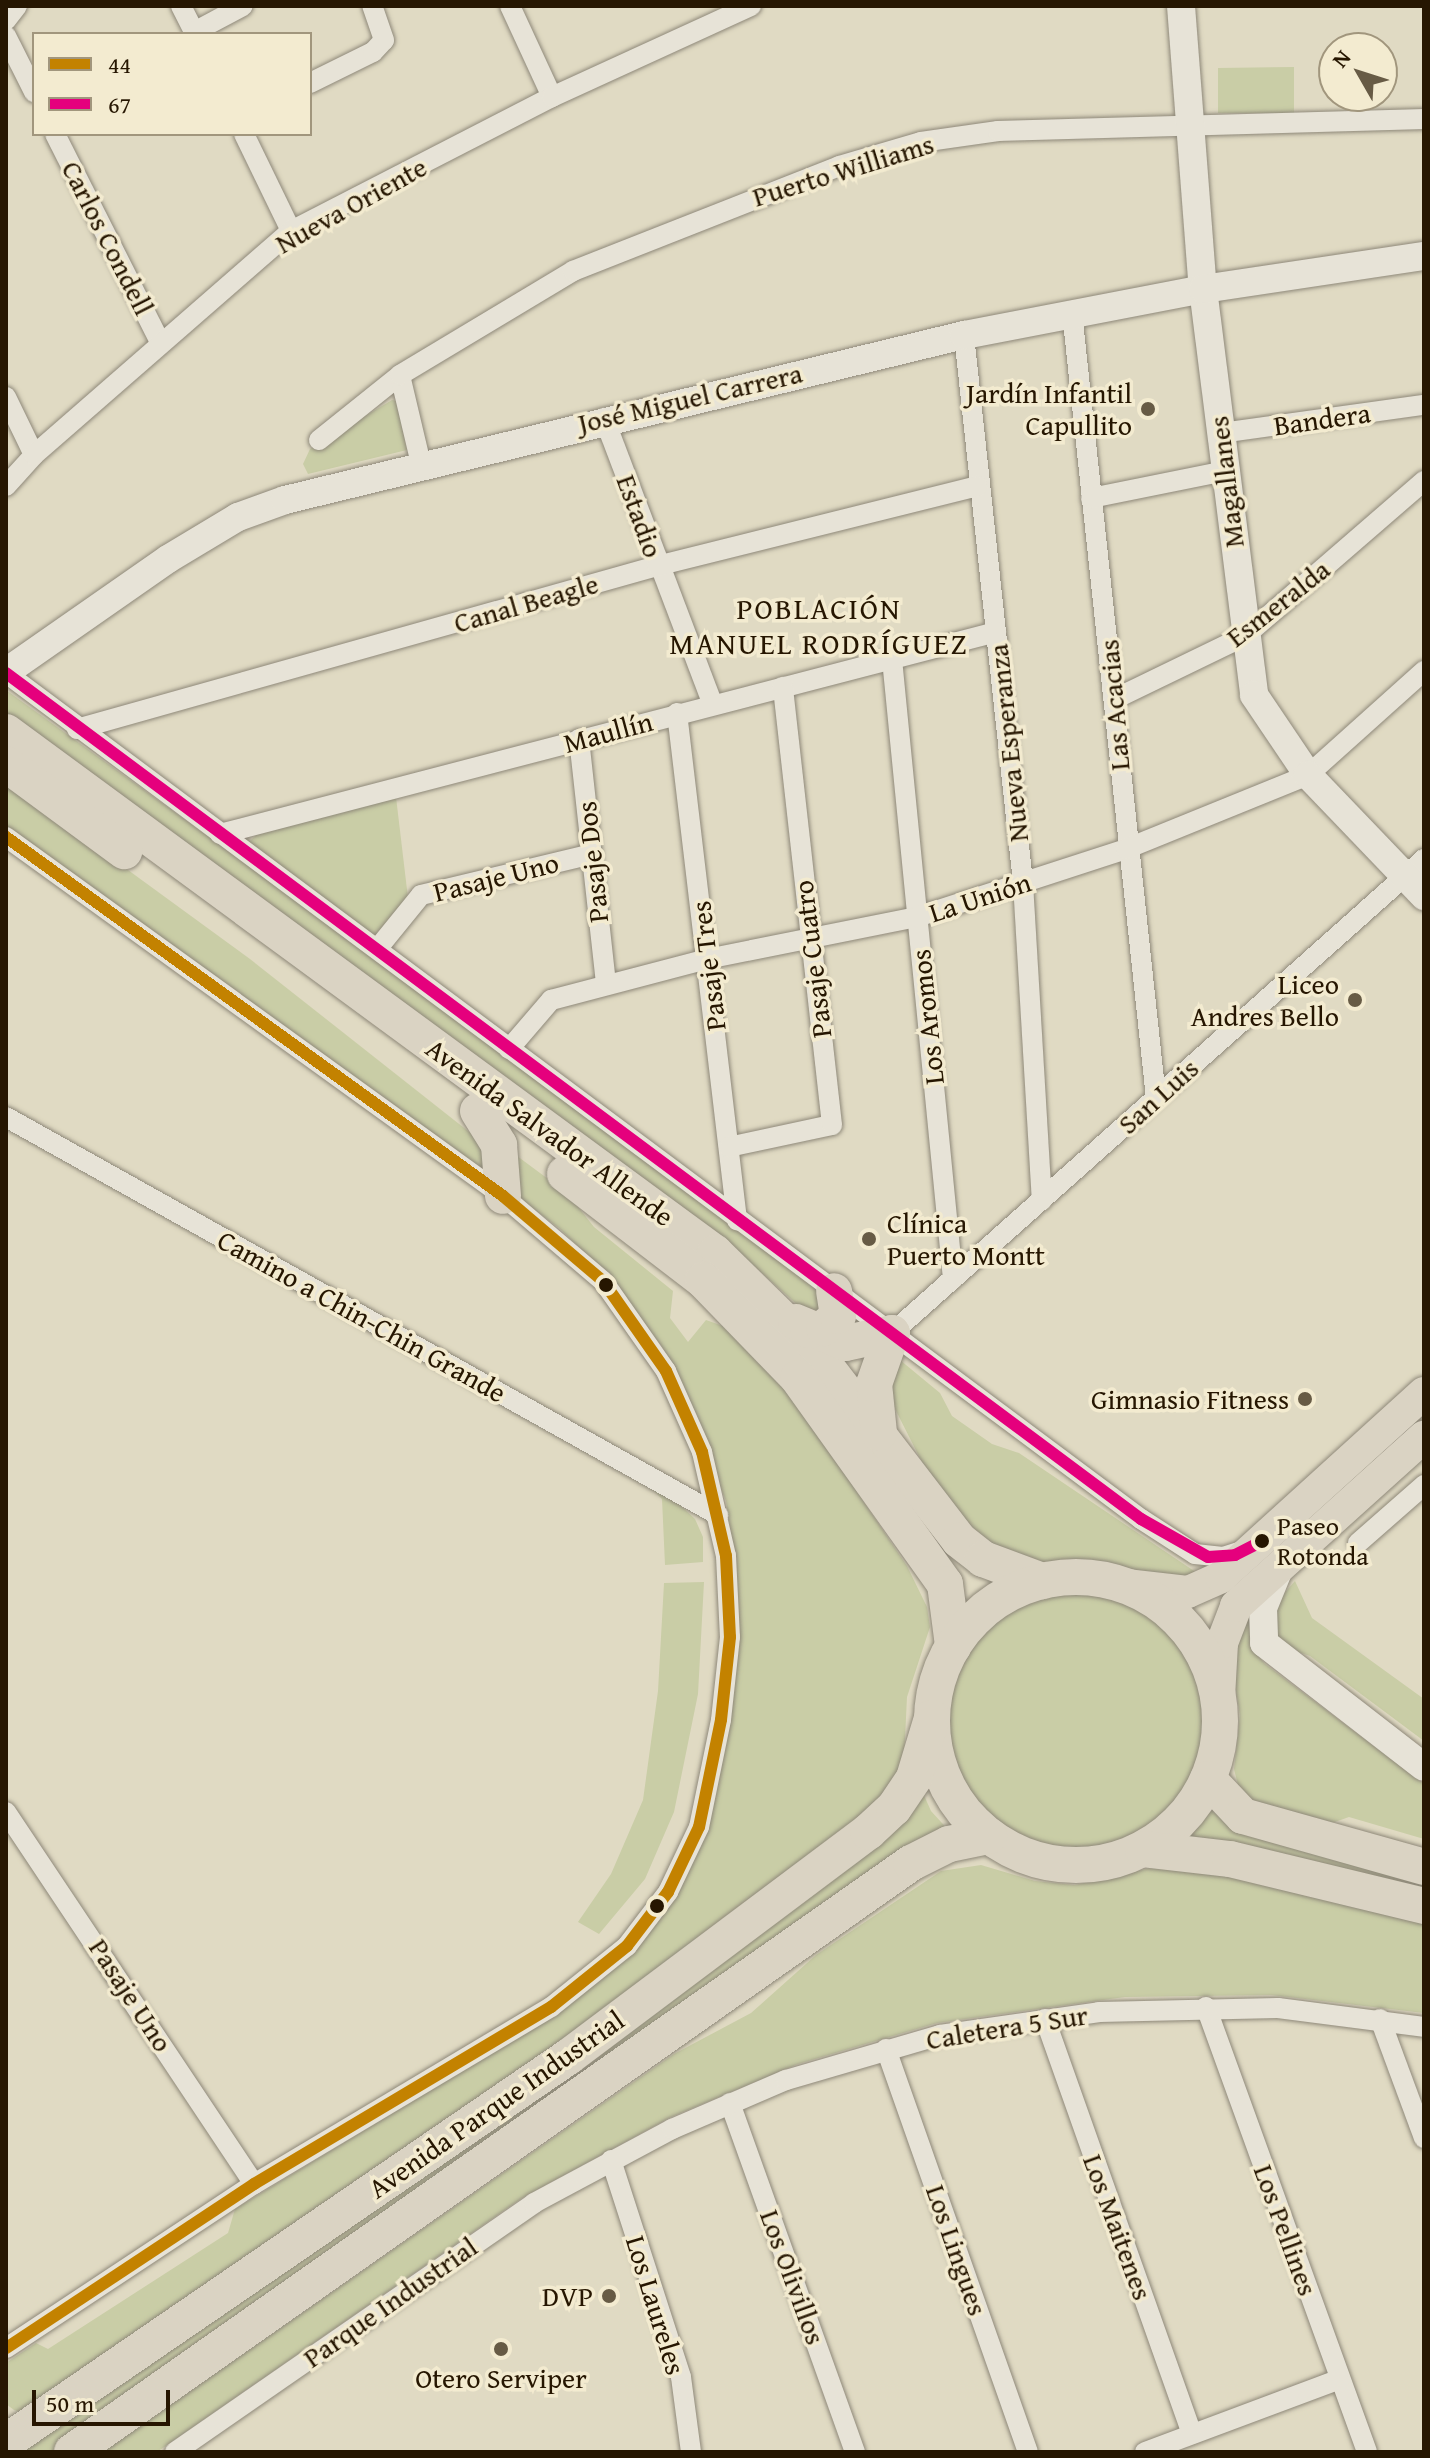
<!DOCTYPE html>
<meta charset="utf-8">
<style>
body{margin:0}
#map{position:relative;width:1430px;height:2458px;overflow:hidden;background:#e0dac3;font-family:"Gentium Book Plus",serif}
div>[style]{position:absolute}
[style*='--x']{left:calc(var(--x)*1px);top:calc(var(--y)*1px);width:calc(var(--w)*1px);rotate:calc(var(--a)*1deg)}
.green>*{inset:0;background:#c9cda6}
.round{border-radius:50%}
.roads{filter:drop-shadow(0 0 2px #8e8879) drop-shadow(0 0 2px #8e8879)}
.street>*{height:20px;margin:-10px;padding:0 10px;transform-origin:10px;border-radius:10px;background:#e7e3d7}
.secondary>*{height:28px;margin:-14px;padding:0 14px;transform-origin:14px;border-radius:14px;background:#e7e3d7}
.primary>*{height:32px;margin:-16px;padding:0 16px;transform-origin:16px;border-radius:16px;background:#dad3c3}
.highway>*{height:36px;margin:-18px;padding:0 18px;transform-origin:18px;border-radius:18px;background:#dad3c3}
.highway>.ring{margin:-18px;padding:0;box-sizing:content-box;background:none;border:36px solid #dad3c3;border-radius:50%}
.bus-1>*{height:12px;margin:-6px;padding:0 6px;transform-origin:6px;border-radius:6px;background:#c38200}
.bus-2>*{height:12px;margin:-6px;padding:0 6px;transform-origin:6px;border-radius:6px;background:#e5007d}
.dots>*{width:22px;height:22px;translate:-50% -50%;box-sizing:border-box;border:4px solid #f3ebd0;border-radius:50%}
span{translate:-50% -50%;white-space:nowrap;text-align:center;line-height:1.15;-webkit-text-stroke:7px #f3ebd0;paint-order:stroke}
.bus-label{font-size:26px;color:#261601}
.left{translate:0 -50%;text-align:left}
.street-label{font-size:28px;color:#261601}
.poi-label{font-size:28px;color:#261601}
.right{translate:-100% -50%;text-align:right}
.neighbourhood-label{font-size:30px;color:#261601;letter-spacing:2px}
.frame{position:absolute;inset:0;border:8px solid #261601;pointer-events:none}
.legend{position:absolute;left:32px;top:32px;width:280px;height:104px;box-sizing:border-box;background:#f3ebd0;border:2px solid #a1967d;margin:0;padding:10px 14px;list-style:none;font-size:24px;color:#261601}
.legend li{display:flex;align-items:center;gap:16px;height:40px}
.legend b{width:40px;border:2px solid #a1967d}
.north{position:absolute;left:1318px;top:32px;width:80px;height:80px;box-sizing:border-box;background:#f3ebd0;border:2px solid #a1967d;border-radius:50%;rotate:309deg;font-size:22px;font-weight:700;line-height:32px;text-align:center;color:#261601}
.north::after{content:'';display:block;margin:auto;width:28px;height:36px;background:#675b45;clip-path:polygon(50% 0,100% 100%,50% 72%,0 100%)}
.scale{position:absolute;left:32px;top:2390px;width:138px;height:36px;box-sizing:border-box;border:4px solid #261601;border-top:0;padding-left:10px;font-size:24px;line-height:28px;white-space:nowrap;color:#261601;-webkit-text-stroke:6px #f3ebd0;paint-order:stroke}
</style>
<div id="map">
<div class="green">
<i style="clip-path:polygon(1294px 67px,1294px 113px,1218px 113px,1218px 68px)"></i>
<i style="clip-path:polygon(392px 400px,397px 401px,407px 450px,308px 474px,303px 464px,310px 449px)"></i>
<i style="clip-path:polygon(6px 690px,370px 954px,830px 1299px,811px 1317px,744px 1257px,44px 744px,6px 714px)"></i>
<i style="clip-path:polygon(6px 781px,250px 959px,487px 1146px,489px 1174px,6px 826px)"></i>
<i style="clip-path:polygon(396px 797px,408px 898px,376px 938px,249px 842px,258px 833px)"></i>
<i style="clip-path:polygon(513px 1153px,567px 1193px,594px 1227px,673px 1291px,670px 1318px,688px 1342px,706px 1320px,734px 1330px,781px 1379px,907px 1566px,927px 1607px,930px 1627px,907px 1697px,904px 1759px,883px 1801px,656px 1982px,21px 2412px,14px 2410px,6px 2404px,6px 2363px,36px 2343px,48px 2349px,228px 2233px,235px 2209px,565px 2008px,628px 1958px,687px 1875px,736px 1568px,726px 1501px,663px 1348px,608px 1275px,559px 1228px,515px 1195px)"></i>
<i style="clip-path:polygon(900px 1360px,940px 1393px,952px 1416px,992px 1444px,1019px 1453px,1200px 1575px,1177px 1581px,1102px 1561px,1042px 1564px,983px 1543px,932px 1482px,890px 1399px,891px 1361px)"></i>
<i style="clip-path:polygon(652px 1489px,678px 1503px,695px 1519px,703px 1537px,703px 1562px,665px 1565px,662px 1499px)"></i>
<i style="clip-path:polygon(1295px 1581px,1312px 1618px,1424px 1699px,1424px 1741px,1310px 1656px,1275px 1644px,1274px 1605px)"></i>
<i style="clip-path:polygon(704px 1582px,698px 1694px,674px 1812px,645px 1879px,599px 1934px,578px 1922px,611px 1874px,643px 1800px,658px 1691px,664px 1583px)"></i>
<i class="round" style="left:942px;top:1587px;width:266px;height:266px"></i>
<i style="clip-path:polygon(1248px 1606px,1257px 1655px,1265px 1664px,1424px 1784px,1424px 1839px,1349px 1817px,1332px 1823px,1255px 1806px,1238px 1785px,1234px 1769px,1240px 1715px,1231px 1661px)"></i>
<i style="clip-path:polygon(919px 1784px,931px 1811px,952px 1834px,828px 1910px,54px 2452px,22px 2452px)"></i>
<i style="clip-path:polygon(1212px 1810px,1224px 1822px,1424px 1881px,1424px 1896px,1181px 1842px)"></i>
<i style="clip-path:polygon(1178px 1862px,1424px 1918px,1424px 2013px,1271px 1995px,1125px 1997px,937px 2023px,798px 2064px,671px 2117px,522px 2198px,157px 2452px,103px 2452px,674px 2054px,751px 2013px,816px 1955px,941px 1871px,981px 1865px,1035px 1881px,1075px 1885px)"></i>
</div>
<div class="roads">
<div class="street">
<i style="--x:181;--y:6;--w:31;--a:63"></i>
<i style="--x:510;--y:6;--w:100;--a:65.2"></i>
<i style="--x:6;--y:20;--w:18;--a:-52"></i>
<i style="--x:194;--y:32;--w:55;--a:-28"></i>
<i style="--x:6;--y:36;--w:63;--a:63.4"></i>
<i style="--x:310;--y:83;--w:70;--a:-26.2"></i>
<i style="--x:373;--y:52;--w:16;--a:-47"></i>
<i style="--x:384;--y:40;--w:36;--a:-109"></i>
<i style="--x:55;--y:134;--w:233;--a:63.2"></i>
<i style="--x:244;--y:134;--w:108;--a:64.1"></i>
<i style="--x:1072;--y:312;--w:790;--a:83.9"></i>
<i style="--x:964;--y:335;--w:551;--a:83.85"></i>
<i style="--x:1023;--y:883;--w:318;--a:86.6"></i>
<i style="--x:6;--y:397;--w:64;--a:64.2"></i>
<i style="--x:604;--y:418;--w:305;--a:69.2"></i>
<i style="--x:1221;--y:433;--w:205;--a:-7.9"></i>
<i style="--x:319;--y:440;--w:104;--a:-38.7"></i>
<i style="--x:421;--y:464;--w:91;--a:-103.3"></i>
<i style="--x:400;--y:375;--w:202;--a:-31"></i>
<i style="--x:573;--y:271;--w:286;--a:-21.5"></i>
<i style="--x:839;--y:166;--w:85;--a:-16.3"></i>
<i style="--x:921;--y:142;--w:78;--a:-8.1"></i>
<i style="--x:998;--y:131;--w:426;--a:-1.6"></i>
<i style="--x:6;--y:486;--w:42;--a:-47.9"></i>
<i style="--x:34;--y:455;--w:341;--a:-41.1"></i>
<i style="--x:291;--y:231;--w:293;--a:-27.2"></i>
<i style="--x:552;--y:97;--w:219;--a:-24.6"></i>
<i style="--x:1091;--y:498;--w:137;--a:-11.4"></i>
<i style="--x:892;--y:659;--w:623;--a:84.38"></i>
<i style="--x:6;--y:673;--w:1416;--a:36.7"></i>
<i style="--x:1141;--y:1519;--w:64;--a:32.9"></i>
<i style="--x:1195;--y:1554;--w:28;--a:6"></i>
<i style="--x:1223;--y:1557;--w:23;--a:-18"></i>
<i style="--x:1115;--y:699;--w:144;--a:-25.9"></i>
<i style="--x:1245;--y:636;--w:237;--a:-40.9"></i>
<i style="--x:677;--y:713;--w:511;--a:83.25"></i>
<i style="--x:77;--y:729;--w:602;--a:-15.7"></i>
<i style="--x:657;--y:566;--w:330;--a:-14"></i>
<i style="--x:579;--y:739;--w:246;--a:83.7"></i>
<i style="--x:220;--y:834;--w:802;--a:-14.59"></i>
<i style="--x:6;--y:837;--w:613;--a:35.84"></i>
<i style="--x:503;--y:1196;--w:131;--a:40.4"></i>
<i style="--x:603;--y:1281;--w:110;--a:55"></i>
<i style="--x:666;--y:1371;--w:89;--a:66"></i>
<i style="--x:702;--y:1452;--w:107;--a:77"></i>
<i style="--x:726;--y:1556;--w:81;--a:87.2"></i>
<i style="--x:730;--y:1637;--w:83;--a:96.2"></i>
<i style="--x:721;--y:1720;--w:109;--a:101.6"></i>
<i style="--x:699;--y:1827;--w:72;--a:115.5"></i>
<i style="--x:668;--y:1892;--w:68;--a:127.2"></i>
<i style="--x:627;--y:1946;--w:97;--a:141.2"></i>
<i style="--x:551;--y:2007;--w:346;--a:149.2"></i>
<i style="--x:254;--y:2184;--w:297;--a:146.5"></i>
<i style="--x:378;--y:948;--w:68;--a:-50.9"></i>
<i style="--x:421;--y:895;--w:176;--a:-13.5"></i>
<i style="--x:509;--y:1049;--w:65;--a:-49.4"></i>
<i style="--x:551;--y:1000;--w:161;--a:-14.7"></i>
<i style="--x:707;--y:959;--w:214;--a:-11.3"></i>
<i style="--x:917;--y:917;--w:220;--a:-18"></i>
<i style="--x:1126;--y:849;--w:196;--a:-22.1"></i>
<i style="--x:1308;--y:775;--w:156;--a:-41.9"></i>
<i style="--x:6;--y:1117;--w:816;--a:29.2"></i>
<i style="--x:729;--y:1147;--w:105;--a:-12.1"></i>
<i style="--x:832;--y:1125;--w:441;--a:-96.4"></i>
<i style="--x:892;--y:1333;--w:713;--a:-41.7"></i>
<i style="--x:1358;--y:1543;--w:88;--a:-41.3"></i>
<i style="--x:6;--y:1812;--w:447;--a:56.3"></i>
<i style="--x:1206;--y:2007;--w:473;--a:70.1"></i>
<i style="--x:1045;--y:2019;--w:440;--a:70.5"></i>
<i style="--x:1380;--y:2019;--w:127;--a:69.7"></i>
<i style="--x:886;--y:2049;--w:427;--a:70.6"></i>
<i style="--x:730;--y:2103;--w:371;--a:70.3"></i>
<i style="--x:611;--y:2160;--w:228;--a:72.1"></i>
<i style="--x:681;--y:2377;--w:76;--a:82.4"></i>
<i style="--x:175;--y:2452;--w:437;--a:-34.7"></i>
<i style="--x:534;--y:2203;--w:157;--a:-28.2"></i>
<i style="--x:672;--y:2129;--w:124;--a:-23.3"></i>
<i style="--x:786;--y:2080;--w:160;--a:-16.3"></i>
<i style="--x:940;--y:2035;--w:161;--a:-8.2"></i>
<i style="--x:1099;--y:2012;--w:179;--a:-1.3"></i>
<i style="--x:1278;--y:2008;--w:147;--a:7.4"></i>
<i style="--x:1145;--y:2452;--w:208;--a:-20.5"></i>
</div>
<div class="secondary">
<i style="--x:1181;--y:6;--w:284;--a:85.6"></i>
<i style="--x:1203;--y:289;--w:409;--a:82.8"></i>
<i style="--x:1254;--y:695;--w:97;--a:56"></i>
<i style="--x:1308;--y:775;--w:168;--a:46.2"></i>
<i style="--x:6;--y:672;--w:198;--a:-34.9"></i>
<i style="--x:168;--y:559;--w:82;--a:-31"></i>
<i style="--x:238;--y:517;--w:50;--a:-19.9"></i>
<i style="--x:285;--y:500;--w:699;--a:-13.66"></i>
<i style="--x:964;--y:335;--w:243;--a:-10.9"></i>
<i style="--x:1203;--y:289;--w:223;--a:-8.5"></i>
<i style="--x:1279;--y:1569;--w:42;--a:112.3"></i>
<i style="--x:1263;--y:1608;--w:35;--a:88"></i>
<i style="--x:1264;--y:1643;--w:202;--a:37.8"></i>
</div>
<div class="primary">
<i style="--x:1126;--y:1585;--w:62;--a:6.4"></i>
<i style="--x:1188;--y:1592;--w:36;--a:-24"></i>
<i style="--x:1221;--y:1577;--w:274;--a:-42.2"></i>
<i style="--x:1219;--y:1697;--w:54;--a:-86.8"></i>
<i style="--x:1222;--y:1643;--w:40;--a:-69"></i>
<i style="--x:1236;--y:1606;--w:253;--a:-42"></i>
</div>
<div class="highway">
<i style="--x:6;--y:732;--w:880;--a:36.31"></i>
<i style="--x:715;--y:1253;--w:134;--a:44.4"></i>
<i style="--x:811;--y:1347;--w:243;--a:52.5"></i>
<i style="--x:959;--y:1540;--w:31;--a:38"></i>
<i style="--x:983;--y:1559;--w:63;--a:20.4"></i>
<i style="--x:6;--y:764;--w:147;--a:36.4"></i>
<i style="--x:478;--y:1111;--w:40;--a:58"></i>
<i style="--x:499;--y:1145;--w:51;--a:85.5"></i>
<i style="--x:565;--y:1174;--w:174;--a:37.5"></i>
<i style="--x:703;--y:1280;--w:136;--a:45.9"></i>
<i style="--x:798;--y:1378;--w:253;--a:54.5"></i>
<i style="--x:945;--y:1584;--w:63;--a:82.6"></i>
<i style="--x:796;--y:1322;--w:54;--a:22.8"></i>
<i style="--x:846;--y:1343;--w:47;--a:-12.3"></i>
<i style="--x:808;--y:1330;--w:16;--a:-7"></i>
<i style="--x:824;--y:1328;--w:18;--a:-41"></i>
<i style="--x:838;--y:1316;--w:25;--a:-99"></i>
<i style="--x:879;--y:1433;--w:49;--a:-95.8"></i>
<i style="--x:874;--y:1384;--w:54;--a:-70.6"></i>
<i class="ring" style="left:932px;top:1577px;width:252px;height:252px"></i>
<i style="--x:1208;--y:1779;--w:51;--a:46.6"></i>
<i style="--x:1243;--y:1816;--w:188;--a:15.7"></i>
<i style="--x:1143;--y:1849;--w:88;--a:6.6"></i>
<i style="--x:1230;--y:1859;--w:200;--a:13.6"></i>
<i style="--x:6;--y:2442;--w:681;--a:-34.41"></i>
<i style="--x:568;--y:2057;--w:375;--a:-36.9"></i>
<i style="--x:868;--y:1832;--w:35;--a:-43"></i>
<i style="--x:894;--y:1808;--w:36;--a:-56"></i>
<i style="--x:914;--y:1778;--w:63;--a:-73.3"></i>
<i style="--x:72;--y:2452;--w:1025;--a:-35.07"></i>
<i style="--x:911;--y:1863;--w:42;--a:-26.6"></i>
<i style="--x:949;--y:1844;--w:41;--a:-11.3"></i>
</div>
</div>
<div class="bus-1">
<i style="--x:6;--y:837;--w:613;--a:35.84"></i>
<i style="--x:503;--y:1196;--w:131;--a:40.4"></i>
<i style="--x:603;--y:1281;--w:110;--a:55"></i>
<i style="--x:666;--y:1371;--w:89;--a:66"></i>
<i style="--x:702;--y:1452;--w:107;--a:77"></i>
<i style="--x:726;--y:1556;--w:81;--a:87.2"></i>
<i style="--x:730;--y:1637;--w:83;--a:96.2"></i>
<i style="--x:721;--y:1720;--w:109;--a:101.6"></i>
<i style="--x:699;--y:1827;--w:72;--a:115.5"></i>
<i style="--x:668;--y:1892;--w:68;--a:127.2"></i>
<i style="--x:627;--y:1946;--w:97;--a:141.2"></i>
<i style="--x:551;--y:2007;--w:346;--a:149.2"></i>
<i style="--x:254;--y:2184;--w:297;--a:146.5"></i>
</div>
<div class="bus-2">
<i style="--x:6;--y:673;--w:1416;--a:36.7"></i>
<i style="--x:1141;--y:1519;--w:77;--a:29.6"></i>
<i style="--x:1208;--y:1557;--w:27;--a:-4"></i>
<i style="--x:1235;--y:1555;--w:30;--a:-27"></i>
</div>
<div class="dots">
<i style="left:1148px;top:409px;background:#675b45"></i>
<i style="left:1355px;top:1000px;background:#675b45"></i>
<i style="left:869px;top:1239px;background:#675b45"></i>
<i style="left:606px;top:1285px;background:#261601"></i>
<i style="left:1305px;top:1399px;background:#675b45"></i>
<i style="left:1262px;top:1541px;background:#261601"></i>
<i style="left:657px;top:1906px;background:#261601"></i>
<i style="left:609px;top:2296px;background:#675b45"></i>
<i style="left:501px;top:2349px;background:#675b45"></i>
</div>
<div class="bus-label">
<span class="left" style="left:1277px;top:1541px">Paseo<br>Rotonda</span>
</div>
<div class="street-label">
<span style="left:843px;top:170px;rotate:-17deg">Puerto Williams</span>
<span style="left:351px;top:205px;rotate:-29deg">Nueva Oriente</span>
<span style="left:108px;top:238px;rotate:63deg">Carlos Condell</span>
<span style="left:690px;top:398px;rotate:-13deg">José Miguel Carrera</span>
<span style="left:1322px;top:419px;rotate:-8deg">Bandera</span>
<span style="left:1226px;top:482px;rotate:-97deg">Magallanes</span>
<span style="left:640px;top:516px;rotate:70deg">Estadio</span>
<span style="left:526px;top:603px;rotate:-16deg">Canal Beagle</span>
<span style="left:1278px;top:603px;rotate:-38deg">Esmeralda</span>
<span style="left:1114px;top:705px;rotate:-95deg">Las Acacias</span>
<span style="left:608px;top:732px;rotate:-15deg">Maullín</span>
<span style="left:1008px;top:743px;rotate:-96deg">Nueva Esperanza</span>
<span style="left:592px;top:862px;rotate:-96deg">Pasaje Dos</span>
<span style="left:496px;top:877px;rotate:-14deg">Pasaje Uno</span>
<span style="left:980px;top:897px;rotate:-18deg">La Unión</span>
<span style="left:812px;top:959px;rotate:-97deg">Pasaje Cuatro</span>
<span style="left:708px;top:966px;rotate:-97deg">Pasaje Tres</span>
<span style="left:927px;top:1017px;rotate:-96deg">Los Aromos</span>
<span style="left:1158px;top:1096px;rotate:-42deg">San Luis</span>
<span style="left:550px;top:1132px;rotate:36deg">Avenida Salvador Allende</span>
<span style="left:362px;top:1316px;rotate:29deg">Camino a Chin-Chin Grande</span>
<span style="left:131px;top:1995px;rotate:57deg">Pasaje Uno</span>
<span style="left:1007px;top:2027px;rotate:-9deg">Caletera 5 Sur</span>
<span style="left:496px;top:2104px;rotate:-35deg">Avenida Parque Industrial</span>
<span style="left:1118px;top:2227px;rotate:70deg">Los Maitenes</span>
<span style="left:1286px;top:2230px;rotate:70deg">Los Pellines</span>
<span style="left:957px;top:2250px;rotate:71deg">Los Lingues</span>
<span style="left:793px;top:2277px;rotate:70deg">Los Olivillos</span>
<span style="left:390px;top:2302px;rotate:-35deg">Parque Industrial</span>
<span style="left:656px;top:2305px;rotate:73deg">Los Laureles</span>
</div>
<div class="poi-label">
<span class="right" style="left:1132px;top:409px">Jardín Infantil<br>Capullito</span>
<span class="right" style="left:1339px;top:1000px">Liceo<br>Andres Bello</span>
<span class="left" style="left:887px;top:1239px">Clínica<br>Puerto Montt</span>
<span class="right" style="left:1289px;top:1399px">Gimnasio Fitness</span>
<span class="right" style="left:593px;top:2296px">DVP</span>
<span style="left:501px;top:2378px">Otero Serviper</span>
</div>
<div class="neighbourhood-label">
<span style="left:819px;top:625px">POBLACIÓN<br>MANUEL RODRÍGUEZ</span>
</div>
<div class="frame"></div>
<ul class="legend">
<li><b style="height:10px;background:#c38200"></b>44</li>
<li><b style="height:10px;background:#e5007d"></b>67</li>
</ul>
<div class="north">N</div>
<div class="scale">50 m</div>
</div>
